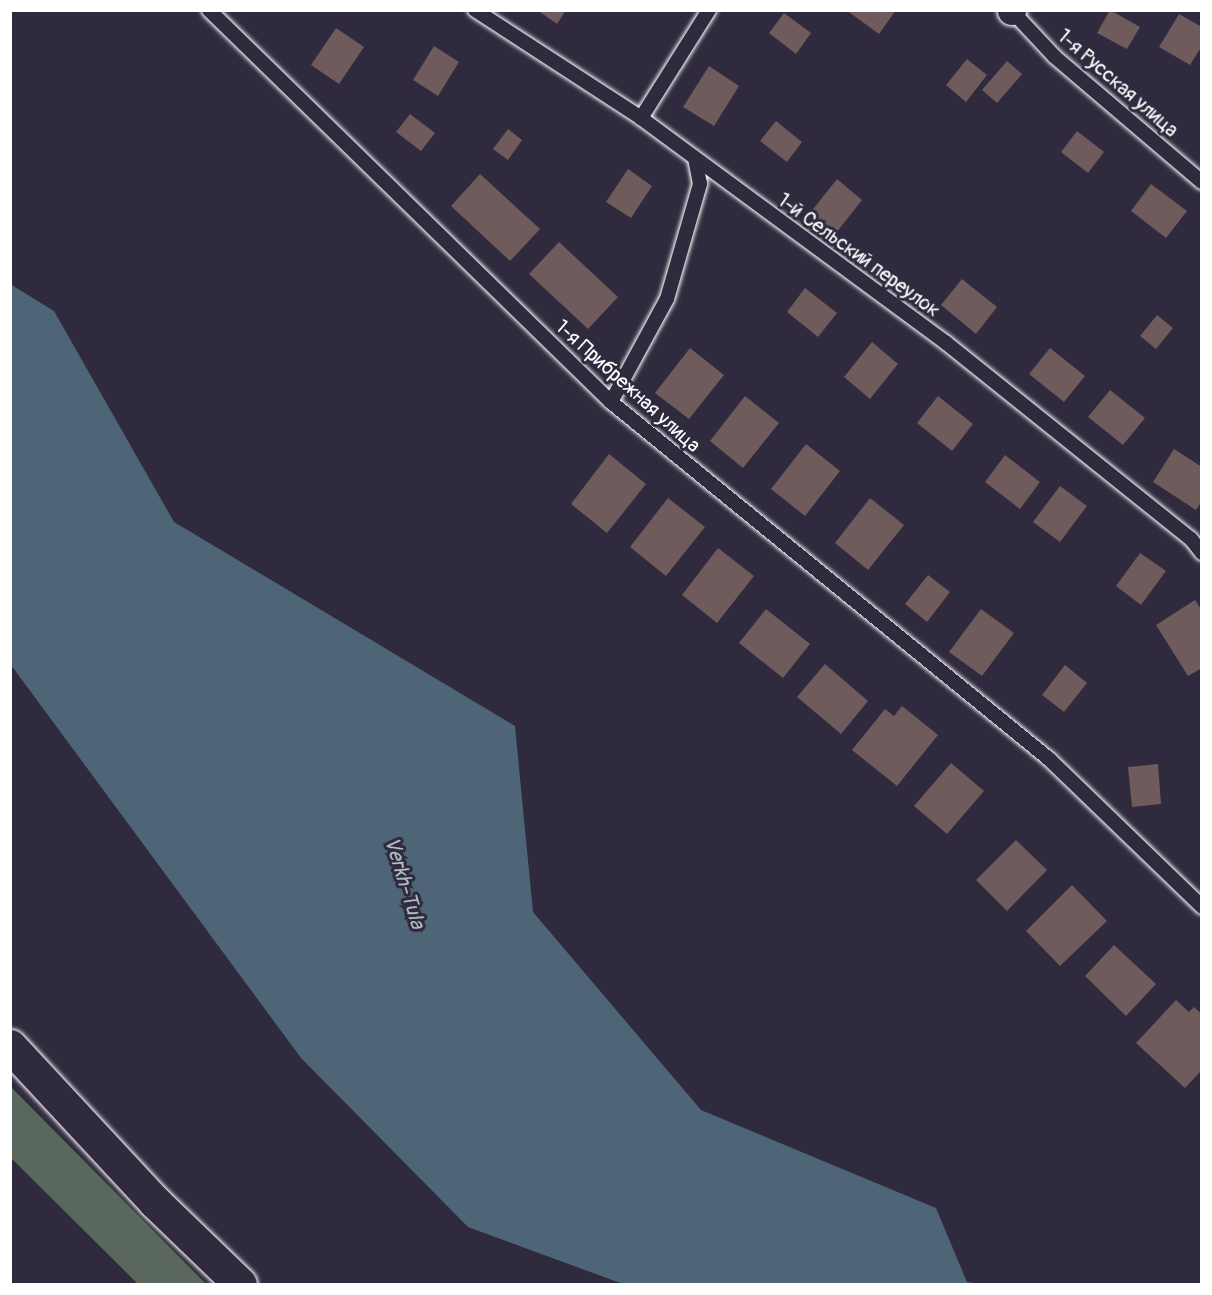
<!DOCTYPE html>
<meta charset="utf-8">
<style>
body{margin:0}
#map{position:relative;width:1212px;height:1295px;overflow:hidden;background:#2f2a3d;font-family:Pangolin,sans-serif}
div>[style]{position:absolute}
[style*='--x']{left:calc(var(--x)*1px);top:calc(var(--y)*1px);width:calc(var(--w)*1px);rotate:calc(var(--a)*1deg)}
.green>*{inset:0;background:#59675d}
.water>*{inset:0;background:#4d6577}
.building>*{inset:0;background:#6f5a5c}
.roads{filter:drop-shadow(0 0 2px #fff) drop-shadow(0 0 2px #fff)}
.service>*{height:14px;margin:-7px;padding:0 7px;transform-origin:7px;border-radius:7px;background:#2f2a3d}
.minor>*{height:28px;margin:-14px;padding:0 14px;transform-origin:14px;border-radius:14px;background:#2f2a3d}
.secondary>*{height:33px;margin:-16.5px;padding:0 16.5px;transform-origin:16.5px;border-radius:16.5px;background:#2f2a3d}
span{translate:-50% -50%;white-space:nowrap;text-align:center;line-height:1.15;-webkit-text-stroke:6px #2f2a3d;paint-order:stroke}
.street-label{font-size:20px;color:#fff}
.water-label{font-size:21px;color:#afbac2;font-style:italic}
.frame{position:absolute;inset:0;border:12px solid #fff;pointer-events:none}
</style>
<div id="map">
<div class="green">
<i style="clip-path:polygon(10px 1087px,11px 1087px,206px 1284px,138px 1284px,11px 1158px)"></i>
</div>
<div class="water">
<i style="clip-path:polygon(10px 284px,54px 311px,174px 522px,515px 726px,533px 912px,701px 1110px,936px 1208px,967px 1282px,984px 1284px,623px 1284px,468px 1227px,301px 1058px,11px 665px)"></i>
</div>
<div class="building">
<i style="clip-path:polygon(537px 10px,566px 10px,557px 24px)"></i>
<i style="clip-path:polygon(846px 10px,896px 10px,879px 34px)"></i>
<i style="clip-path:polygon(1110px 10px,1140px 27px,1127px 49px,1097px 33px)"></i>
<i style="clip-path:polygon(784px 13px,811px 33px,796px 54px,769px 33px)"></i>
<i style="clip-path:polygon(1179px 14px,1202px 27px,1202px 46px,1190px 65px,1159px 47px)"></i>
<i style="clip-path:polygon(336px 28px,364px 47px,339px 84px,311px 65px)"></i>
<i style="clip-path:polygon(434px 46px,459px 62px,438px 96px,413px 80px)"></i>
<i style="clip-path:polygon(967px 59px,987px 75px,966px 102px,946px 85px)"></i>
<i style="clip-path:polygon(1007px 61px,1022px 74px,997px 103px,982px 90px)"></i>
<i style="clip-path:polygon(709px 66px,739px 86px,714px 126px,683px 107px)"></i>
<i style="clip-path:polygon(410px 114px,435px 133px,421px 151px,396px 132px)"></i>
<i style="clip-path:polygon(776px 121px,802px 142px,787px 162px,760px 141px)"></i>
<i style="clip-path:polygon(508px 129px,522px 140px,508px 160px,493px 149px)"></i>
<i style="clip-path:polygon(1077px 131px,1104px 152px,1088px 173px,1061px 152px)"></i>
<i style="clip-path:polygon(628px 169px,652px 186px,631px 218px,606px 202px)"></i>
<i style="clip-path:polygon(480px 174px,540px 229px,510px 261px,451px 206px)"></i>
<i style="clip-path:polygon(837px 179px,862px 200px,836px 233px,810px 213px)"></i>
<i style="clip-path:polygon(1151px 184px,1187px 211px,1166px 238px,1131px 211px)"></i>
<i style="clip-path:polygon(559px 242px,618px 297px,588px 329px,529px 274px)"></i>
<i style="clip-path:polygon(962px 279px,997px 307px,976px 334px,941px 305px)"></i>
<i style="clip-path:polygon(805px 288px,837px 313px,818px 337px,787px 312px)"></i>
<i style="clip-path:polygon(1157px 315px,1173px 328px,1156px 349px,1140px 336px)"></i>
<i style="clip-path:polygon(872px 342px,898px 364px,870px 399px,844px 377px)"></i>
<i style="clip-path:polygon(690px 348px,724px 375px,689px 419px,655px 393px)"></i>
<i style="clip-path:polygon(1050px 348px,1085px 376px,1064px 402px,1029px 374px)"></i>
<i style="clip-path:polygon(1110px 390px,1145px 418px,1123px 445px,1088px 417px)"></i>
<i style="clip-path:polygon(745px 396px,779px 423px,743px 468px,710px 441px)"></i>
<i style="clip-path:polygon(938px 396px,973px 424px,952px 451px,917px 423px)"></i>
<i style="clip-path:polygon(806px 444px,840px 471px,805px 516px,771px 489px)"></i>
<i style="clip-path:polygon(1174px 449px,1202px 467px,1202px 501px,1196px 510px,1153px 482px)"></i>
<i style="clip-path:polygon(609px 454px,646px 484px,607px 533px,571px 504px)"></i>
<i style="clip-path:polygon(1005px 455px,1040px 482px,1020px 509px,985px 482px)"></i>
<i style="clip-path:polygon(1060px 486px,1087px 506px,1060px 542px,1033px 522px)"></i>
<i style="clip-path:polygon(668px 498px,705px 527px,666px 576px,630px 547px)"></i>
<i style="clip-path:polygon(870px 498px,904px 525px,868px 570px,835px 543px)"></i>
<i style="clip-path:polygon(718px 548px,754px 576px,717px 623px,682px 595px)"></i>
<i style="clip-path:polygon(1140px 553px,1166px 571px,1141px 605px,1116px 586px)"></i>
<i style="clip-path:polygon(928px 575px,950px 592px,927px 622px,905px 604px)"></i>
<i style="clip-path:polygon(1195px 600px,1202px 611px,1202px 668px,1188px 676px,1156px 625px)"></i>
<i style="clip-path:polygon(766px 609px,810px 644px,783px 678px,739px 643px)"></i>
<i style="clip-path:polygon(981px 609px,1014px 633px,982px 676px,949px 652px)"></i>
<i style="clip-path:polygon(825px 664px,868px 701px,841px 734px,797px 697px)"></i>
<i style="clip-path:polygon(1065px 665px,1087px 683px,1064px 712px,1042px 695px)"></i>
<i style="clip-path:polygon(902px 706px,938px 735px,897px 786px,852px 750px,885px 709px,894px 716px)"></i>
<i style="clip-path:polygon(951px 763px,984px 791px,947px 834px,914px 806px)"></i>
<i style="clip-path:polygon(1158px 764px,1161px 804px,1132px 807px,1128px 767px)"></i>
<i style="clip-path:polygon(1016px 840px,1047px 870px,1007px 911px,976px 880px)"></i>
<i style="clip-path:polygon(1072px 885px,1107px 921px,1060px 966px,1026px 931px)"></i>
<i style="clip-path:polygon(1114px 945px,1156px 984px,1126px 1016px,1085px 976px)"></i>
<i style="clip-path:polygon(1176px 1000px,1189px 1012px,1194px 1007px,1202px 1014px,1202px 1070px,1185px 1088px,1136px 1043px)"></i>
</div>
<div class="roads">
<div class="service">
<i style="--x:209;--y:10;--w:561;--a:44.28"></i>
<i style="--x:611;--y:402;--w:565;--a:39.18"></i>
<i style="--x:1049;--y:759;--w:213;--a:44"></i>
<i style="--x:475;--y:10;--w:198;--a:33"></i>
<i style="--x:641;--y:118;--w:378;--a:36.4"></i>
<i style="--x:945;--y:342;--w:315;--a:38.7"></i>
<i style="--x:1191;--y:539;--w:18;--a:52"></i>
<i style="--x:1011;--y:10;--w:64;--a:46.9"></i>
<i style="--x:1055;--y:57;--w:193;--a:40.4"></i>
<i style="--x:641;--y:118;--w:128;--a:-57.8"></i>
<i style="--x:611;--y:402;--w:117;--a:-61.5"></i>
<i style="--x:667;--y:299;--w:120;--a:-74"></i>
<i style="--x:700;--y:184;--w:25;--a:-101"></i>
</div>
<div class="minor">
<i style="--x:1012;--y:11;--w:1;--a:-90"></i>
</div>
<div class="secondary">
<i style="--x:10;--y:1046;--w:213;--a:47.1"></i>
<i style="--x:155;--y:1202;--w:118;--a:44"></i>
</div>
</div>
<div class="street-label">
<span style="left:1118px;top:83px;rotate:41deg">1-я Русская улица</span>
<span style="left:859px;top:255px;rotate:36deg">1-й Сельский переулок</span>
<span style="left:628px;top:386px;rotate:42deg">1-я Прибрежная улица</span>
</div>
<div class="water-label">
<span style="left:404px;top:883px;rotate:73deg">Verkh-Tula</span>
</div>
<div class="frame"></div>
</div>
